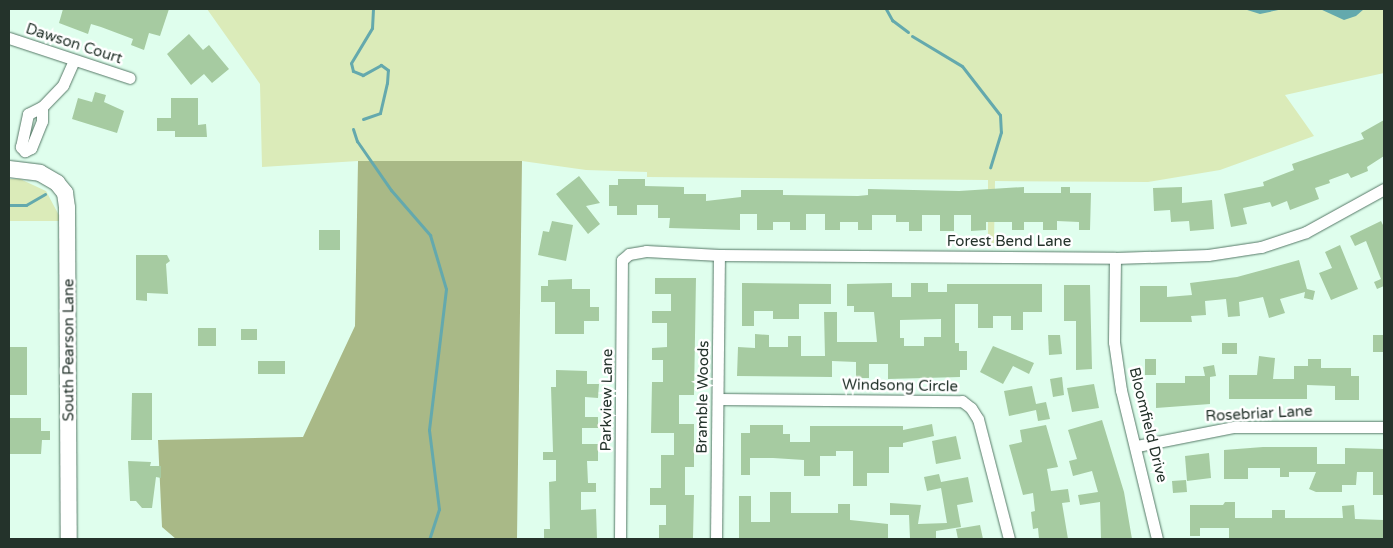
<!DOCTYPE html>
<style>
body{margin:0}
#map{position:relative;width:1393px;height:548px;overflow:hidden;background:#dffeed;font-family:"Varela Round",sans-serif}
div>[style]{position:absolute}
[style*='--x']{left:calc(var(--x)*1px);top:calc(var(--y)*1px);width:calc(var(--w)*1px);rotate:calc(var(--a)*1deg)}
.green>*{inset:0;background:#dbebb9}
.forest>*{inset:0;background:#a9b987}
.water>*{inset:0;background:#64a9ad}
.stream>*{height:3px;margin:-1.5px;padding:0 1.5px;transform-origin:1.5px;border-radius:1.5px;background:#64a9ad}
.building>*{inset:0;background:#a6cba1}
.roads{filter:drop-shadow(0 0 1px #567967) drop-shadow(0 0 1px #567967)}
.street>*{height:11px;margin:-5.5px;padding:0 5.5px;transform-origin:5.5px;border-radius:5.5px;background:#fff}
.secondary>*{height:16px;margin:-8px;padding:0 8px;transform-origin:8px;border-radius:8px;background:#fff}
span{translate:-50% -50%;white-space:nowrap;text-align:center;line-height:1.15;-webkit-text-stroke:5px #fff;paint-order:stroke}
.street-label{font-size:15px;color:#24332b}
.frame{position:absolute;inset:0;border:10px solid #24332b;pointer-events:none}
</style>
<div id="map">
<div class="green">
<i style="clip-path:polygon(207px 9px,1384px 9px,1384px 73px,1285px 95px,1314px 136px,1220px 170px,1148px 182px,995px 181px,994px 243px,988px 243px,988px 180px,647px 177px,647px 172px,586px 170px,522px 161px,358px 161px,262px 167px,260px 84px)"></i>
<i style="clip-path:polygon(9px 179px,20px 179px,46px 191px,62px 221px,9px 221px)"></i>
</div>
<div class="forest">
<i style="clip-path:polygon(358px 161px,522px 161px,517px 539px,176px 539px,162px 527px,158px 440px,303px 437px,355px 326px)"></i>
</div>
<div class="water">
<i style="clip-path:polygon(1244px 9px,1283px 9px,1260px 14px)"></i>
<i style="clip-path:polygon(1320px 9px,1364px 9px,1356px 16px,1344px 20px)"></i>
</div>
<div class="stream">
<i style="--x:886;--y:9;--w:13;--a:61"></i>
<i style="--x:892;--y:20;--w:20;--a:37"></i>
<i style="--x:912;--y:36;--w:58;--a:31"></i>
<i style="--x:962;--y:66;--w:62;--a:52.2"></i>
<i style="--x:1000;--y:115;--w:17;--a:87"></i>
<i style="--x:1001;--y:132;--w:37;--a:107"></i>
<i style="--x:363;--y:119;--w:18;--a:-19"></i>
<i style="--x:380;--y:113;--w:31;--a:-77"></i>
<i style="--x:387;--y:83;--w:13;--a:-86"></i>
<i style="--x:388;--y:70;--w:9;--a:-144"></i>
<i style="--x:381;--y:65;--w:21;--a:151"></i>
<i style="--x:363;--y:75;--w:11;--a:-158"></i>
<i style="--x:353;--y:71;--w:8;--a:-104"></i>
<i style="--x:351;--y:63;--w:41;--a:-59"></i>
<i style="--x:372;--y:28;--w:19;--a:-87"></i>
<i style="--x:353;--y:129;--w:13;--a:72"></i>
<i style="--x:357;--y:141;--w:60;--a:55.2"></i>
<i style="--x:391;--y:190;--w:60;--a:49.1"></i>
<i style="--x:430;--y:235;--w:56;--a:73.5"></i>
<i style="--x:446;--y:289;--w:142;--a:96.9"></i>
<i style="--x:429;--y:430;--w:80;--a:82.8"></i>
<i style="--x:439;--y:509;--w:32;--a:108"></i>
<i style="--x:9;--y:205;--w:17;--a:0"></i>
<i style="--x:26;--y:205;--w:22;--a:-30"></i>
</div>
<div class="building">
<i style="clip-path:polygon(63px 9px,169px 9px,160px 36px,149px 33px,144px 50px,131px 45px,133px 39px,101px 27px,91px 24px,88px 34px,59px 23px)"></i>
<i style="clip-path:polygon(189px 34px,203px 50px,209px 45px,229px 69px,212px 83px,204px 74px,191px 85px,167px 54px)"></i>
<i style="clip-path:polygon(95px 92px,106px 95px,104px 102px,124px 111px,117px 133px,72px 119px,78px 98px,92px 102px)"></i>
<i style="clip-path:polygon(171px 98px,198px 98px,198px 125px,206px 124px,207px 137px,175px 137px,175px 131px,157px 131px,157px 118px,171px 118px)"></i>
<i style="clip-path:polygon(1384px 120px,1384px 156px,1367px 167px,1368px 171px,1351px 178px,1348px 173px,1329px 180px,1330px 183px,1315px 188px,1319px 199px,1290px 210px,1287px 201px,1272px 207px,1270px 202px,1243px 208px,1247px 224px,1231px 227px,1224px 194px,1264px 186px,1263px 182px,1294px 170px,1292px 164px,1364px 139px,1361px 133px)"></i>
<i style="clip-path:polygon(579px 176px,600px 203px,586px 206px,600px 224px,588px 234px,556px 194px)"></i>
<i style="clip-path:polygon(618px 179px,645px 179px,645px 186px,684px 187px,684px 194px,706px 194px,706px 201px,741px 197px,741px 190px,783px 190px,783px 195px,858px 196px,868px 195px,868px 189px,959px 191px,1024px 187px,1024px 193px,1061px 193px,1061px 187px,1070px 187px,1070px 193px,1091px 193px,1090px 230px,1079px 230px,1079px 222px,1057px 221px,1057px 230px,1043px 230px,1043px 222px,1024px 222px,1024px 230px,1012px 230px,1012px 222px,986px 222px,986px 230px,971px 231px,971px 215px,954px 215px,954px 231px,940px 231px,940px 215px,922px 215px,922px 231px,909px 231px,909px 222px,896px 222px,896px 215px,872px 215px,872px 230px,858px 230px,858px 222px,840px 222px,840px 230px,825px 230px,825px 214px,806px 214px,806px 230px,790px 230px,790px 222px,773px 222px,773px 230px,757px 230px,757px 214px,740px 214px,740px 230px,669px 228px,670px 218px,658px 218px,658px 205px,637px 205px,637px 215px,617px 215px,617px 206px,609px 206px,609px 185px,618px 185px)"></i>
<i style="clip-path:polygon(1182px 187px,1182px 203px,1212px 200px,1214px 229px,1190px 231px,1189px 221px,1171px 222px,1170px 210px,1154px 211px,1153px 188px)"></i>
<i style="clip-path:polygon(552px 221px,573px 225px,566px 261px,538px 255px,543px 231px,549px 232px)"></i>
<i style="clip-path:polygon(1381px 221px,1384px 227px,1384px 286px,1377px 289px,1374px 282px,1381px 279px,1366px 241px,1355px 246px,1350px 236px)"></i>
<i style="clip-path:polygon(319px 230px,340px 230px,340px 250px,319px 250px)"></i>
<i style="clip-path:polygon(1340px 245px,1358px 289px,1331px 300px,1319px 273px,1332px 268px,1325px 252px)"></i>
<i style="clip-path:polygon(136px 255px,167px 255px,170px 261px,166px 264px,168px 294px,147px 293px,147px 301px,136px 300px)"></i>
<i style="clip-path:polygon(1299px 260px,1307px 289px,1315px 291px,1313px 300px,1304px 298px,1305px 292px,1280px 299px,1285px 313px,1269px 318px,1263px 297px,1239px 302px,1240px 316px,1228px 317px,1226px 299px,1205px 301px,1206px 315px,1191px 316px,1192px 322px,1140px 322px,1140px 286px,1167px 286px,1167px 297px,1192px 295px,1190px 283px,1237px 277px)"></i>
<i style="clip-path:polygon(655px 278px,696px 278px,694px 395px,679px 395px,679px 424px,694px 424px,694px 467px,685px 467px,685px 495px,694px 495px,693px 538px,659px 539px,659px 525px,666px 525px,666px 505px,650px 505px,650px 488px,661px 488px,661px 455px,674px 455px,674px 433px,651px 433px,652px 382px,663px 382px,663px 360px,652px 360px,652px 348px,667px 347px,667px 323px,652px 323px,652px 311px,671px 311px,671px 294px,655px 294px)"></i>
<i style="clip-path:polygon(572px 279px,572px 289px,590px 289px,590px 307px,599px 307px,599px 321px,584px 321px,584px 334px,555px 334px,555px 302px,541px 302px,541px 286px,548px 286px,548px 280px)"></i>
<i style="clip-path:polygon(742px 283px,831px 284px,831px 304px,799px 304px,799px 319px,773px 319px,773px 311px,754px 311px,754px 326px,742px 326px)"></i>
<i style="clip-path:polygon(evenodd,892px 283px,892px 297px,911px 297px,911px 283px,928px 283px,928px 292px,947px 292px,947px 284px,1042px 284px,1042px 312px,1023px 312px,1023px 330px,1011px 330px,1011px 316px,993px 316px,993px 328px,978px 328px,978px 304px,955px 304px,955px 343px,959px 343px,959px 351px,967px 351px,967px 370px,960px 370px,960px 377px,888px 379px,888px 364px,869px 364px,869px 378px,856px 378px,856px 362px,832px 361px,832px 377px,737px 376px,738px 347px,755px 348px,755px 334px,769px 335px,769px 347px,788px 347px,788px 336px,801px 336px,801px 356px,825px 356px,824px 312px,837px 312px,837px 342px,877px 342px,874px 312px,854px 312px,854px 306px,847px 306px,847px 284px,892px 283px,941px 319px,941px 337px,924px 337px,924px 346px,904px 346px,904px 338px,900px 338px,900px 320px,941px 319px)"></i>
<i style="clip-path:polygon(1064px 285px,1090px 285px,1092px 369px,1076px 370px,1076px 321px,1064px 321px)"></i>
<i style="clip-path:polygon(198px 328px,216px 328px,216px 346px,198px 346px)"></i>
<i style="clip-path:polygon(241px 329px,257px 329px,257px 340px,241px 340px)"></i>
<i style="clip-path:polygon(1048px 335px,1060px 335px,1062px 354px,1049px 355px)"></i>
<i style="clip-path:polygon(1373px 335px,1384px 335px,1384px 352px,1373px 352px)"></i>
<i style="clip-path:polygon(1222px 343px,1237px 343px,1237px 354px,1222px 354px)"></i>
<i style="clip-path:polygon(993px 346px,1034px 363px,1029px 374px,1013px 366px,1003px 384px,980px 372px)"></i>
<i style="clip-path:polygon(9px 347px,27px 347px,27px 395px,9px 395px)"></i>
<i style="clip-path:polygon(1259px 356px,1275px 358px,1273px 379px,1294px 379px,1294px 366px,1308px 366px,1308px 359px,1321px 359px,1321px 368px,1351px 368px,1351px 376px,1359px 376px,1359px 400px,1335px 400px,1335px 386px,1307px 385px,1307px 399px,1229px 399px,1229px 375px,1257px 375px)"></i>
<i style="clip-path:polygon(1145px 359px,1156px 359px,1156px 375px,1145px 375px)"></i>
<i style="clip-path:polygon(258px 361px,285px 361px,285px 374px,258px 374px)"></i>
<i style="clip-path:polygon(1214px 365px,1216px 376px,1210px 377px,1210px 404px,1156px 408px,1156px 383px,1185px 383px,1185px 376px,1205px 376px,1203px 367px)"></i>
<i style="clip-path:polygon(556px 370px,587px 371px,587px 384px,599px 384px,598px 398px,585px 397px,585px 417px,598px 417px,598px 428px,582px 428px,582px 444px,598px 444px,598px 461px,587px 461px,588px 483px,596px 483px,596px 492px,581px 492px,581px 510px,596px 509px,597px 539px,544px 539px,544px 529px,550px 529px,549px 482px,556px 481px,556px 460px,543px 460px,543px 452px,553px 452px,551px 387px,556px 387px)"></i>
<i style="clip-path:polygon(1062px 377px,1064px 395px,1053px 397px,1050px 379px)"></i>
<i style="clip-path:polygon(1094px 384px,1099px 408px,1072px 412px,1067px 388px)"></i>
<i style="clip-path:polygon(1032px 386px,1036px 404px,1046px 402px,1050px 419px,1038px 421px,1036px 410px,1009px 416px,1004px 391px)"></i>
<i style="clip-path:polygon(132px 393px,152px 393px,152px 440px,131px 440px)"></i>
<i style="clip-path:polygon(9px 418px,41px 418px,41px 431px,50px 431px,50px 440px,42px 440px,41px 454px,9px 454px)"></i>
<i style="clip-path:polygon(1102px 420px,1124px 492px,1132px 539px,1101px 539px,1100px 502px,1080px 505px,1078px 495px,1098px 492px,1092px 471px,1073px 476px,1069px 461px,1077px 459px,1068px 430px)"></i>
<i style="clip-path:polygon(932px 424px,934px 436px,903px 443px,903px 447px,889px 447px,889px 473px,867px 473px,867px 486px,853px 486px,853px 451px,836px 451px,836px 456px,820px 456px,820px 476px,804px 476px,804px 460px,773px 458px,750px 458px,750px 475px,741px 475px,741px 433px,750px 433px,750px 425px,783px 425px,783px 434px,790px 434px,790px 442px,810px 442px,810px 426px,903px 426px,903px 430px)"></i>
<i style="clip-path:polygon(1046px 425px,1058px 467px,1047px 469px,1051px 491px,1068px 489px,1070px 502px,1062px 503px,1068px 539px,1039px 539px,1038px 528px,1033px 529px,1031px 512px,1035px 511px,1033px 493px,1023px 495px,1009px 445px,1022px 442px,1020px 430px)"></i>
<i style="clip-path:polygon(956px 436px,961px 459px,936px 464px,932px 441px)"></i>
<i style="clip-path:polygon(1263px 447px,1317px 447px,1317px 464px,1345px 464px,1345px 448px,1384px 449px,1384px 495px,1373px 495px,1373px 472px,1357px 472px,1356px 485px,1342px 485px,1342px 492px,1316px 492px,1309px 489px,1316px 472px,1289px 472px,1289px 477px,1280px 477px,1280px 468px,1248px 468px,1248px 479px,1224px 479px,1224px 450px)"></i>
<i style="clip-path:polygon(1209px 453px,1211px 478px,1187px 481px,1185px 456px)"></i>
<i style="clip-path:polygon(128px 461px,151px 462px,150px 466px,161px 466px,161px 478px,156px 477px,152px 508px,142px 508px,136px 501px,130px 501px)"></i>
<i style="clip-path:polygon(939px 474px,941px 482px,968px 477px,973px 502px,957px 505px,961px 527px,936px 531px,936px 539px,910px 539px,909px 515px,890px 515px,890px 503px,921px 505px,918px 524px,947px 523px,941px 488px,927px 491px,924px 477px)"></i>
<i style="clip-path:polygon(1186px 480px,1187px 492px,1173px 493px,1172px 481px)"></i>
<i style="clip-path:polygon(770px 492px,791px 492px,791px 513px,838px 513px,838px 504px,850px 504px,850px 520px,888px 524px,888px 539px,739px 539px,739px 496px,751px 496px,751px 522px,770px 522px)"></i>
<i style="clip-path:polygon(1225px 502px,1235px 502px,1235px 518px,1272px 518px,1272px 510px,1285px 510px,1285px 518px,1343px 518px,1342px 506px,1354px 505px,1355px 519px,1384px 520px,1383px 539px,1229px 539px,1229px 528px,1200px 528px,1200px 536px,1190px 536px,1190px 505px,1223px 505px)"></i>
<i style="clip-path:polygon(980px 525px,983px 539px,958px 539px,956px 529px)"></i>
</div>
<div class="roads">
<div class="street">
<i style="--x:9;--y:38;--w:127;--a:18.3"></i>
<i style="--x:42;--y:107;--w:14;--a:90"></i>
<i style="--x:42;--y:121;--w:29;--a:112"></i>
<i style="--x:31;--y:148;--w:7;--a:153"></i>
<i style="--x:25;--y:151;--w:6;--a:-135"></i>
<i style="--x:21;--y:147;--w:34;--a:-78"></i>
<i style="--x:28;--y:114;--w:16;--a:-27"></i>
<i style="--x:42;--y:107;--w:30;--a:-46"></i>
<i style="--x:63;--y:85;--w:27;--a:-66"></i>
<i style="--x:1115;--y:258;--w:84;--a:90.7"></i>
<i style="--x:1114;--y:342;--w:49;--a:81.7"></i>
<i style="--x:1121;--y:390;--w:153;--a:76.4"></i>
<i style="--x:718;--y:399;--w:244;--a:0.5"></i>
<i style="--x:962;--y:401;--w:11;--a:38"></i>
<i style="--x:971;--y:408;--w:13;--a:58"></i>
<i style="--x:978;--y:419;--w:124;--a:75.5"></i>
<i style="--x:1137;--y:446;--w:99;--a:-11.1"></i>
<i style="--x:1234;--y:427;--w:150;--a:0"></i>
<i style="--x:620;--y:539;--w:279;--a:-89.6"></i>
<i style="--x:622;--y:260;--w:9;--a:-41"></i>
<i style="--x:629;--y:254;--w:17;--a:-10"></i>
<i style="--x:646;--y:251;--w:73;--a:3.1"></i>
<i style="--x:719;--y:255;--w:396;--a:0.4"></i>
<i style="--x:1115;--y:258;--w:93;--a:-1.8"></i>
<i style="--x:1208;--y:255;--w:54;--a:-8.6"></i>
<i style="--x:1261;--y:247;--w:47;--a:-18.4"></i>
<i style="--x:1306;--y:232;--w:89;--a:-28.9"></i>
<i style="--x:716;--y:539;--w:284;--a:-89.4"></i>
</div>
<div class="secondary">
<i style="--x:9;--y:169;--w:31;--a:7"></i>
<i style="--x:40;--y:173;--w:20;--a:30"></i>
<i style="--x:57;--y:183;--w:13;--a:51"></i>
<i style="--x:65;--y:193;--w:15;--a:82"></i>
<i style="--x:67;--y:208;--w:331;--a:89.7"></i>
</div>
</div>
<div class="street-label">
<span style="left:74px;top:44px;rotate:18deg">Dawson Court</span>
<span style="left:1009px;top:242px">Forest Bend Lane</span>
<span style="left:69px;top:350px;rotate:-90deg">South Pearson Lane</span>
<span style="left:900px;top:386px;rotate:1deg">Windsong Circle</span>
<span style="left:703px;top:397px;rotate:-89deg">Bramble Woods</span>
<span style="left:607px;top:400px;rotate:-89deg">Parkview Lane</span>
<span style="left:1259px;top:414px;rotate:-3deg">Rosebriar Lane</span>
<span style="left:1148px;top:425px;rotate:76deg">Bloomfield Drive</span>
</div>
<div class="frame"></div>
</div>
